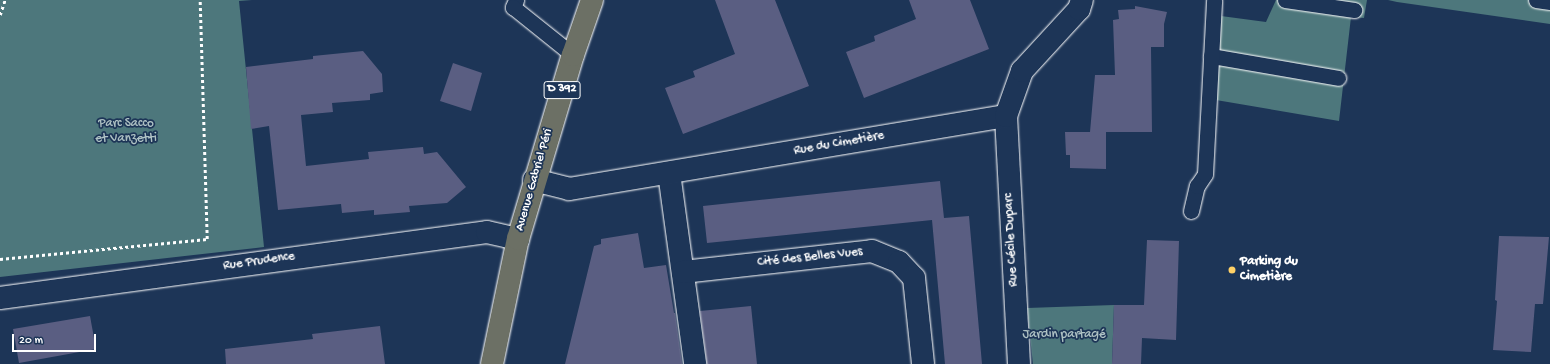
<!DOCTYPE html>
<meta charset="utf-8">
<style>
body{margin:0}
#map{position:relative;width:1550px;height:364px;overflow:hidden;background:#1d3557;font-family:"Gochi Hand",sans-serif}
div>[style]{position:absolute}
[style*='--x']{left:calc(var(--x)*1px);top:calc(var(--y)*1px);width:calc(var(--w)*1px);rotate:calc(var(--a)*1deg)}
.green>*{inset:0;background:#4d777c}
.building>*{inset:0;background:#5a5e82}
.path>*{height:2.5px;margin-top:-1.25px;transform-origin:0;background:repeating-linear-gradient(90deg,#fff 0 3px,transparent 0 6px)}
.roads{filter:drop-shadow(0 0 1px #fff) drop-shadow(0 0 1px #fff)}
.service>*{height:15px;margin:-7.5px;padding:0 7.5px;transform-origin:7.5px;border-radius:7.5px;background:#1d3557}
.minor>*{height:22px;margin:-11px;padding:0 11px;transform-origin:11px;border-radius:11px;background:#1d3557}
.primary>*{height:22px;margin:-11px;padding:0 11px;transform-origin:11px;border-radius:11px;background:#6c7065}
.dots>*{width:11px;height:11px;translate:-50% -50%;box-sizing:border-box;border:2px solid #1d3557;border-radius:50%}
span{translate:-50% -50%;white-space:nowrap;text-align:center;line-height:1.15;-webkit-text-stroke:3.5px #1d3557;paint-order:stroke}
.shield-label span{padding:1px 3px;background:#1d3557;border:1px solid;border-radius:3px;-webkit-text-stroke-width:0}
.shield-label{font-size:12px;color:#fff;font-weight:700}
.park-label{font-size:13px;color:#afc2c4}
.street-label{font-size:13px;color:#fff}
.poi-label{font-size:13px;color:#fff;font-weight:700}
.left{translate:0 -50%;text-align:left}
.scale{position:absolute;left:12px;top:334px;width:84px;height:18px;box-sizing:border-box;border:2px solid #fff;border-top:0;padding-left:5px;font-size:12px;line-height:14px;white-space:nowrap;color:#fff;-webkit-text-stroke:3px #1d3557;paint-order:stroke}
</style>
<div id="map">
<div class="green">
<i style="clip-path:polygon(0 0,252px 0,239px 1px,264px 247px,0 277px)"></i>
<i style="clip-path:polygon(1276px 0,1367px 0,1364px 18px,1351px 17px,1339px 121px,1216px 100px,1221px 16px,1266px 22px)"></i>
<i style="clip-path:polygon(1388px 0,1550px 0,1550px 24px,1397px 2px)"></i>
<i style="clip-path:polygon(1114px 305px,1112px 364px,1033px 364px,1027px 308px)"></i>
</div>
<div class="building">
<i style="clip-path:polygon(715px 0,775px 0,809px 86px,683px 134px,665px 88px,695px 77px,693px 71px,735px 54px)"></i>
<i style="clip-path:polygon(909px 0,970px 0,989px 49px,864px 98px,846px 52px,875px 41px,874px 36px,916px 19px)"></i>
<i style="clip-path:polygon(1135px 6px,1167px 12px,1164px 24px,1164px 47px,1151px 47px,1152px 132px,1090px 132px,1095px 75px,1115px 75px,1113px 20px,1119px 19px,1118px 10px,1135px 9px)"></i>
<i style="clip-path:polygon(363px 51px,382px 74px,383px 92px,370px 94px,370px 100px,332px 103px,333px 112px,301px 115px,306px 166px,369px 159px,368px 152px,423px 147px,424px 154px,437px 152px,466px 187px,447px 203px,409px 206px,410px 212px,374px 215px,374px 210px,342px 213px,341px 204px,278px 210px,269px 126px,251px 129px,246px 67px,313px 59px,313px 56px)"></i>
<i style="clip-path:polygon(453px 63px,482px 73px,471px 111px,440px 101px)"></i>
<i style="clip-path:polygon(1065px 132px,1106px 132px,1106px 169px,1070px 168px,1070px 155px,1066px 155px)"></i>
<i style="clip-path:polygon(940px 181px,944px 218px,969px 216px,982px 364px,945px 364px,932px 220px,707px 243px,703px 206px)"></i>
<i style="clip-path:polygon(638px 233px,644px 268px,666px 265px,674px 313px,675px 313px,682px 364px,565px 364px,594px 246px,601px 244px,601px 239px)"></i>
<i style="clip-path:polygon(1499px 236px,1549px 237px,1543px 304px,1535px 304px,1531px 352px,1493px 350px,1497px 301px,1495px 300px)"></i>
<i style="clip-path:polygon(1147px 240px,1179px 241px,1176px 340px,1142px 338px,1141px 364px,1112px 364px,1114px 305px,1144px 305px)"></i>
<i style="clip-path:polygon(751px 306px,757px 364px,707px 364px,700px 311px)"></i>
<i style="clip-path:polygon(90px 316px,96px 349px,19px 363px,13px 329px)"></i>
<i style="clip-path:polygon(380px 326px,385px 364px,226px 364px,225px 349px,313px 339px,312px 334px)"></i>
</div>
<div class="path">
<i style="--x:0;--y:15;--w:16;--a:-72"></i>
<i style="--x:0;--y:259;--w:208;--a:-5.5"></i>
<i style="--x:207;--y:239;--w:239;--a:-91.7"></i>
</div>
<div class="roads">
<div class="service">
<i style="--x:516;--y:0;--w:8;--a:113"></i>
<i style="--x:513;--y:7;--w:77;--a:38.7"></i>
<i style="--x:1285;--y:0;--w:70;--a:8.2"></i>
<i style="--x:1536;--y:0;--w:14;--a:8"></i>
<i style="--x:1211;--y:56;--w:129;--a:9.8"></i>
<i style="--x:1191;--y:211;--w:26;--a:-77"></i>
<i style="--x:1197;--y:186;--w:14;--a:-56"></i>
<i style="--x:1205;--y:174;--w:174;--a:-87"></i>
</div>
<div class="minor">
<i style="--x:1006;--y:116;--w:248;--a:87"></i>
<i style="--x:669;--y:173;--w:193;--a:82.2"></i>
<i style="--x:534;--y:180;--w:36;--a:14"></i>
<i style="--x:569;--y:189;--w:443;--a:-9.5"></i>
<i style="--x:1006;--y:116;--w:48;--a:-70.4"></i>
<i style="--x:1022;--y:71;--w:84;--a:-47.4"></i>
<i style="--x:1079;--y:9;--w:9;--a:-72"></i>
<i style="--x:683;--y:272;--w:190;--a:-6.3"></i>
<i style="--x:872;--y:251;--w:29;--a:22"></i>
<i style="--x:899;--y:262;--w:22;--a:47"></i>
<i style="--x:914;--y:278;--w:86;--a:84"></i>
<i style="--x:0;--y:298;--w:491;--a:-7.7"></i>
<i style="--x:487;--y:232;--w:32;--a:13"></i>
</div>
<div class="primary">
<i style="--x:492;--y:364;--w:128;--a:-78.3"></i>
<i style="--x:518;--y:239;--w:192;--a:-73.4"></i>
<i style="--x:573;--y:55;--w:58;--a:-70.9"></i>
</div>
</div>
<div class="dots">
<i style="left:1232px;top:270px;background:#ffd166"></i>
</div>
<div class="shield-label">
<span style="left:562px;top:90px">D 392</span>
</div>
<div class="park-label">
<span style="left:126px;top:132px">Parc Sacco<br>et Vanzetti</span>
<span style="left:1064px;top:335px">Jardin partagé</span>
</div>
<div class="street-label">
<span style="left:839px;top:144px;rotate:-10deg">Rue du Cimetière</span>
<span style="left:535px;top:180px;rotate:-74deg">Avenue Gabriel Péri</span>
<span style="left:1012px;top:240px;rotate:-93deg">Rue Cécile Duparc</span>
<span style="left:810px;top:258px;rotate:-6deg">Cité des Belles Vues</span>
<span style="left:259px;top:262px;rotate:-8deg">Rue Prudence</span>
</div>
<div class="poi-label">
<span class="left" style="left:1240px;top:270px">Parking du<br>Cimetière</span>
</div>
<div class="scale">20 m</div>
</div>
